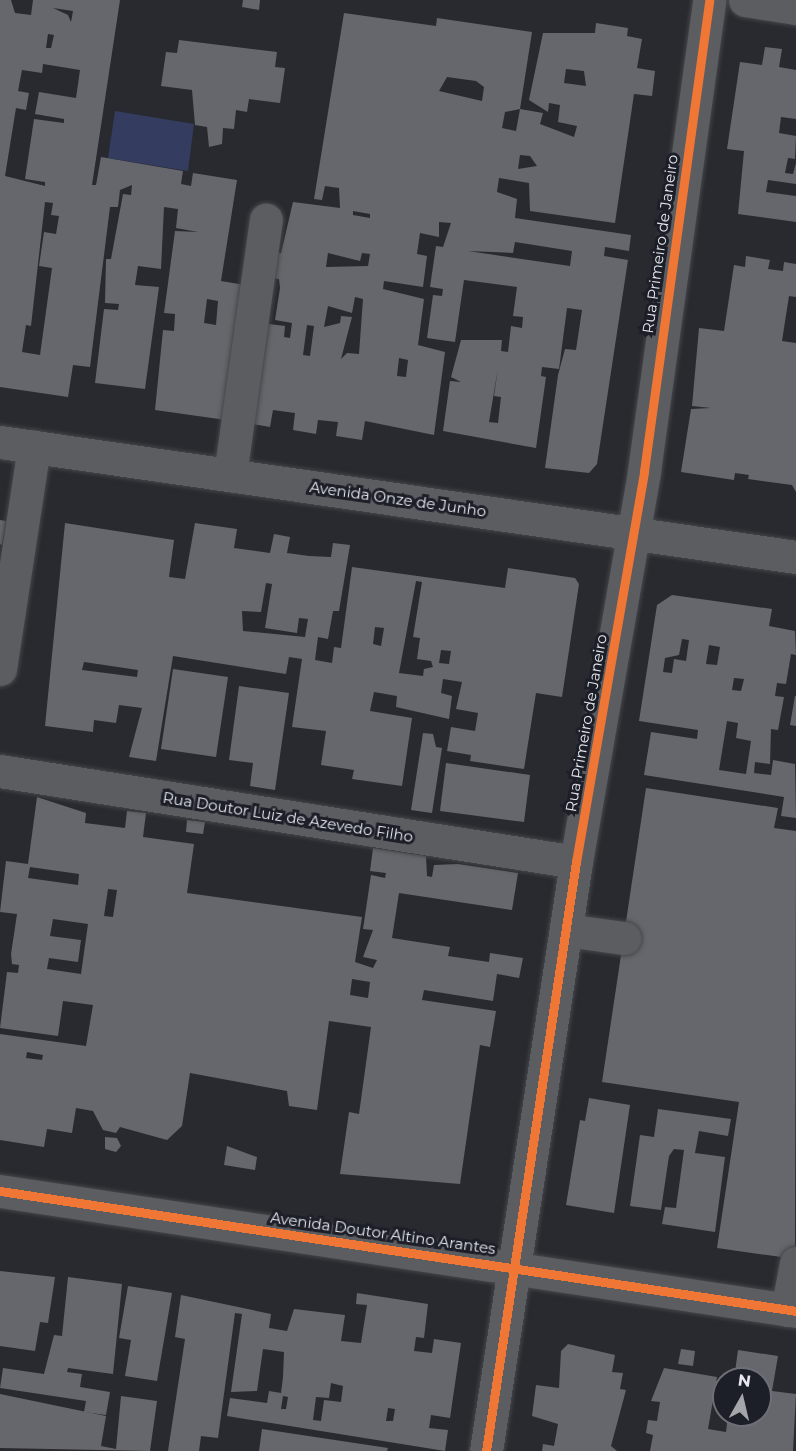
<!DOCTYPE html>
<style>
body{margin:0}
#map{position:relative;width:796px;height:1451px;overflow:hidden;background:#292a2f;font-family:Montserrat,sans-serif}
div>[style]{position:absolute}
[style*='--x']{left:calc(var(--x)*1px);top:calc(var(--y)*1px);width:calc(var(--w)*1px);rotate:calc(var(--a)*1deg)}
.green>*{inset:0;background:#343c60}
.building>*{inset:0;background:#66676c}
.roads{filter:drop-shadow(0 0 2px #45464a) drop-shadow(0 0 2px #45464a)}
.minor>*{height:33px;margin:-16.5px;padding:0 16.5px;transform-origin:16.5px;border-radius:16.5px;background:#5c5d61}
.cycleway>*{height:9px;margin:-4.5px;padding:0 4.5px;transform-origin:4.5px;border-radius:4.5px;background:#f07635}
span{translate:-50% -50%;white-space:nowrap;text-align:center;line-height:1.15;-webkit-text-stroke:6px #1d1f28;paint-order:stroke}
.street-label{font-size:15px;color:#e6e8ee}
.north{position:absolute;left:712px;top:1367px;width:60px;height:60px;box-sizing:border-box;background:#1d1f28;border:2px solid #6d6f77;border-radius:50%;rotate:8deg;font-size:16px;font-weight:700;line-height:24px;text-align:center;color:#e6e8ee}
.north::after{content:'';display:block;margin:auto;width:21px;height:27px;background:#a4a6ab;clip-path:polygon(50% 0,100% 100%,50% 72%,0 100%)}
</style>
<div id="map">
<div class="green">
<i style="clip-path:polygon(115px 111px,194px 124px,188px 171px,108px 158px)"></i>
</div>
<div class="building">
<i style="clip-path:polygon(evenodd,0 0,11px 0,15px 13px,31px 15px,33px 0,120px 0,92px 185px,96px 185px,101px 157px,183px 171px,181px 184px,191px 186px,193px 173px,237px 180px,221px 281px,245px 285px,226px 420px,155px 410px,163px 330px,174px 331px,175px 314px,164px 313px,175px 231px,198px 232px,176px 228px,178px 209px,164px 207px,161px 269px,138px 266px,135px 285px,159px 287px,145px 389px,95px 383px,104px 309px,118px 310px,119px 304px,105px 303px,106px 259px,111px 259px,123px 194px,131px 195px,132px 185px,120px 190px,118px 207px,110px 207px,90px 367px,73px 365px,68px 397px,0 387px,0 0,53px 8px,73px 11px,71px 22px,68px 15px,53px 8px,0 0,48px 34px,54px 35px,51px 48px,46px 48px,48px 34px,0 0,43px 64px,80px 70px,76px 98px,39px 92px,35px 114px,64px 119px,64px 123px,34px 119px,25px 179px,45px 182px,45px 186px,5px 176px,16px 108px,26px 110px,29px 93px,18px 91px,22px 70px,42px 73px,43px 64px,0 0,45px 202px,53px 203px,51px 215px,59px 216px,56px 234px,44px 232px,39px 266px,52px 268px,40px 355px,22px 352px,26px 325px,31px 326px,45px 202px,0 0,207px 299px,218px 301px,216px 325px,204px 323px,207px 299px)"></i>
<i style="clip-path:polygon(243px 0,260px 0,259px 10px,242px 7px)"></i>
<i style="clip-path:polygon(evenodd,344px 13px,436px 26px,437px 18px,532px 32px,520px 109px,543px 113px,540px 124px,574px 137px,577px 126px,558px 122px,560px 105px,549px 103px,548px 112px,529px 100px,543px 33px,595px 33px,596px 23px,628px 28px,627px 36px,642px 39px,637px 68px,655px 71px,652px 96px,634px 94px,615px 223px,530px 211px,529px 183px,499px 178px,497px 192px,517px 199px,515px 218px,631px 235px,629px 251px,605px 247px,604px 256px,628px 260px,597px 464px,589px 473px,545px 468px,558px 375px,565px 349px,576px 350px,582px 310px,567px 308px,559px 369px,542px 367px,541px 376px,546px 377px,536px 448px,443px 431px,450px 381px,461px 382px,451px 377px,461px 340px,502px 340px,501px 351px,508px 352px,511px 326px,522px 328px,523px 317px,513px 316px,517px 287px,464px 280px,455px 342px,427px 338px,433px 295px,442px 296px,443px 289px,430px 287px,436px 246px,443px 247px,451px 223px,439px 222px,439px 237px,420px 233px,417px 254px,427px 256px,423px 287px,384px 281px,383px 289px,424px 299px,418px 345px,445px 352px,434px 435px,365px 421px,362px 440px,336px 436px,338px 422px,318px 420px,316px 434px,293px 430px,295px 413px,273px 410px,270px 427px,247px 423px,261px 323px,285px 326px,284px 337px,290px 338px,292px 323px,275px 320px,280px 288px,279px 279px,265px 277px,269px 252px,281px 253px,293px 202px,340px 208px,339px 188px,325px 186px,322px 200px,314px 199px,344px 13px,566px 69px,584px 71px,586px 86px,564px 83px,566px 69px,344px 13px,447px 77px,476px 81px,484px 87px,482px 101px,439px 91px,447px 77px,344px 13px,520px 109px,516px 131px,502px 128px,505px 112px,520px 109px,344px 13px,520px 155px,530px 156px,537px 166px,518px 169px,520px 155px,344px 13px,353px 211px,370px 214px,370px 218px,353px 215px,353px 211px,344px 13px,515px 242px,572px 251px,570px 266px,468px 251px,513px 253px,515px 242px,344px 13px,328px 253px,360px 261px,362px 253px,370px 254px,368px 266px,326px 267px,328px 253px,344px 13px,355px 297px,363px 299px,359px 354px,347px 353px,341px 359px,352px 317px,341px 316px,340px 323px,324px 327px,328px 306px,352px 313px,355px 297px,344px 13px,307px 325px,314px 326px,310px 356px,303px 355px,307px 325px,344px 13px,399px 358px,408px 360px,406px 377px,397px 376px,399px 358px,344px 13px,498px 368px,494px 396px,501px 397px,498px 423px,489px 422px,498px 368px)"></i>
<i style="clip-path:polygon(179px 40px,277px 52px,275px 67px,285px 68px,280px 103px,249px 99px,247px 112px,236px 110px,234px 129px,223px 128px,222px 144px,209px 147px,207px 127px,195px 125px,192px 90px,161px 86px,166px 52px,177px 53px)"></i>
<i style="clip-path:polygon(765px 47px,782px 49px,779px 67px,796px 70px,796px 119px,781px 117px,779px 133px,796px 136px,795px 159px,788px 158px,785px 173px,793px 174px,796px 163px,796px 184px,768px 180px,766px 192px,796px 196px,796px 222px,738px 214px,744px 151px,727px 149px,740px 62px,762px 65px)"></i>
<i style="clip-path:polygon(746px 256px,770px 260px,768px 269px,783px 271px,784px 262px,796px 264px,796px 297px,789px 296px,782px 341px,796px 343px,796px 492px,792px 485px,748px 479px,749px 475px,735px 473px,734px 480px,681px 472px,691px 409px,711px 408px,692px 406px,699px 328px,724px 331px,734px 265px,745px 267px)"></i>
<i style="clip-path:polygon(0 520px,6px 521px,2px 545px,0 544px)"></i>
<i style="clip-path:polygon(evenodd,65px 523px,174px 540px,169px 577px,185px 579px,195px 523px,237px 529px,234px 548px,270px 553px,274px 534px,290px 537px,287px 553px,309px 556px,331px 557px,333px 543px,350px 545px,339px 611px,333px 611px,328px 639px,318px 637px,315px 660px,332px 663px,334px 647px,341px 648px,352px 567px,505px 588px,508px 568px,575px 578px,579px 584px,562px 697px,536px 693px,524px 769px,470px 761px,471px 755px,447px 751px,451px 727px,475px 731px,478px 713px,456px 709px,462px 682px,443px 679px,441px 693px,452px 696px,449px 719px,396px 707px,397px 696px,374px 692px,370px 711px,412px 718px,402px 786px,352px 779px,354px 770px,321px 765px,326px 731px,292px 727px,302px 659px,289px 657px,286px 674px,173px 656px,156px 761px,129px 757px,142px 708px,119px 705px,116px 723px,94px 720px,93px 732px,45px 726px,65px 523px,416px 581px,422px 582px,413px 637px,420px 638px,417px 659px,431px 661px,433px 667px,424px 669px,423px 676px,399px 673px,416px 581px,65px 523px,266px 583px,272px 584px,265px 628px,297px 633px,299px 618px,308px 619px,305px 637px,243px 631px,242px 611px,261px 612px,266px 583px,65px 523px,375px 627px,384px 628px,381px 646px,373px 644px,375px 627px,65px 523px,441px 650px,451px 651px,449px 664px,439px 663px,441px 650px,65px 523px,84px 662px,138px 670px,137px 677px,82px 670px,84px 662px)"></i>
<i style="clip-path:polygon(evenodd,672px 595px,772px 609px,769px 626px,795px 631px,796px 655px,791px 654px,786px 684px,777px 683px,775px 696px,784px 697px,778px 730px,771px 729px,770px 764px,755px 762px,754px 773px,771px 775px,773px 760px,795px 764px,796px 818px,781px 816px,784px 797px,644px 775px,651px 732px,697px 739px,698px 730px,639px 721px,657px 605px,672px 595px,682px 639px,689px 640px,686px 661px,674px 659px,672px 673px,663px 672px,665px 658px,679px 655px,682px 639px,672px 595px,709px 645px,720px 647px,717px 665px,706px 664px,709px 645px,672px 595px,734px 678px,744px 679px,741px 691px,732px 690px,734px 678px,672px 595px,727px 721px,738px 723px,736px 738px,751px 741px,746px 774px,719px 770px,727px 721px)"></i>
<i style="clip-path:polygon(173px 669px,228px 677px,216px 757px,161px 749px)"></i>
<i style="clip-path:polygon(239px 686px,289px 693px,275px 790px,250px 786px,253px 763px,229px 760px)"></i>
<i style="clip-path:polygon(795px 696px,796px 696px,796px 726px,790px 725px)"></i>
<i style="clip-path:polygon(423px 733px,433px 734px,436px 747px,442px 748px,432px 813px,411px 810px)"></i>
<i style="clip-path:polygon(446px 763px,530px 775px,524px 822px,440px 811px)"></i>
<i style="clip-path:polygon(646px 788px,778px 808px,774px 828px,796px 831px,795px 1259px,717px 1248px,739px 1102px,602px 1082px)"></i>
<i style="clip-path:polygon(evenodd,37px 797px,86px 813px,85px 823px,125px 828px,127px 811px,146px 813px,143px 837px,194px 844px,187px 893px,362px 917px,355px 962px,373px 968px,377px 960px,363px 957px,373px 930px,363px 929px,371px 875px,385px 878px,386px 873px,370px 871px,373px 848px,426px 856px,427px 876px,432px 877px,434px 865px,458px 864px,518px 873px,512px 910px,399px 893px,392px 938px,450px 947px,448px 956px,489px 962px,490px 953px,523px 958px,519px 978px,497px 974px,493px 1001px,424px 990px,422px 1000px,496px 1011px,490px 1047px,480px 1045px,460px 1184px,340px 1174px,349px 1112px,359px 1114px,371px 1027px,329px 1021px,317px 1110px,289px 1106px,287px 1091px,190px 1073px,182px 1126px,167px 1140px,120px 1127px,116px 1133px,103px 1130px,93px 1111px,76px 1108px,72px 1133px,47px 1129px,44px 1147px,0 1140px,0 1034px,86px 1046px,93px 1005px,63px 1001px,58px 1036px,0 1028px,7px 972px,18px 973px,19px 965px,12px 964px,11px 954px,17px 914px,0 912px,6px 861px,28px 864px,37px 797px,30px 867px,79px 874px,78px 885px,28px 878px,30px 867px,37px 797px,108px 889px,117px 890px,113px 917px,104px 916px,108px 889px,37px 797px,53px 919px,88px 924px,81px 974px,47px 969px,49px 958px,78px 962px,81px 940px,50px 936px,53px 919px,37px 797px,352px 979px,370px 982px,368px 998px,350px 995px,352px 979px,37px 797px,27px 1052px,43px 1055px,42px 1060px,26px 1058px,27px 1052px)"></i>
<i style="clip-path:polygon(187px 820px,205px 822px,203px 834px,186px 832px)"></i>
<i style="clip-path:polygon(589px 1098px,630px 1105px,614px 1213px,566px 1205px,580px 1120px,585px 1121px)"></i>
<i style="clip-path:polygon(658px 1109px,731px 1119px,728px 1136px,699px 1131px,695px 1153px,725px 1157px,715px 1232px,662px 1224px,665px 1207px,676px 1208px,684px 1150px,674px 1149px,669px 1156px,661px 1210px,630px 1206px,640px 1135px,654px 1137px)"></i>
<i style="clip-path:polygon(105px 1137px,117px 1138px,121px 1146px,116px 1152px,105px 1149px)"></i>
<i style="clip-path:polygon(227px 1146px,257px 1157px,255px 1170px,224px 1165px)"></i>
<i style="clip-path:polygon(0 1271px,55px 1277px,48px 1323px,40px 1322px,35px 1351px,0 1346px)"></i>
<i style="clip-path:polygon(68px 1277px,122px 1284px,113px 1374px,68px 1368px,67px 1372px,82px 1374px,80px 1387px,110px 1392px,106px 1415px,84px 1412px,86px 1401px,0 1388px,3px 1368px,44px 1374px,54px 1335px,62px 1336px)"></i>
<i style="clip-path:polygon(128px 1286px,172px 1293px,157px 1381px,125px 1376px,131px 1340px,119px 1338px)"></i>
<i style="clip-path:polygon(evenodd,357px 1293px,428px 1304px,424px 1338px,416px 1337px,414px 1351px,432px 1353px,434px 1339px,461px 1343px,450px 1418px,431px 1415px,429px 1428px,448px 1430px,445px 1451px,227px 1416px,230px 1398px,267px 1403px,269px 1391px,281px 1393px,283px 1377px,284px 1352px,263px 1349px,257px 1391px,231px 1392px,242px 1314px,235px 1313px,218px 1438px,201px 1436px,199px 1451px,168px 1451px,185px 1339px,175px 1337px,181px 1295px,271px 1314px,269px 1328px,287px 1331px,294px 1309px,345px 1315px,341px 1341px,361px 1343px,367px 1305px,356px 1304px,357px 1293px,331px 1383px,343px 1386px,341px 1402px,324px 1400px,321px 1421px,313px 1420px,316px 1397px,329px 1398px,331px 1383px,357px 1293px,283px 1396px,288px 1397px,286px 1409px,281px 1409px,283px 1396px,357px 1293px,388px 1408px,395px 1409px,393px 1421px,386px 1421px,388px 1408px)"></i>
<i style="clip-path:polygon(568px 1344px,615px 1355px,612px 1372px,623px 1373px,620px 1389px,626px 1390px,611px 1446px,617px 1451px,542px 1451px,543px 1444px,554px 1446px,558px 1424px,532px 1416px,536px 1385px,559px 1388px,561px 1351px)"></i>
<i style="clip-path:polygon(681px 1349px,695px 1351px,693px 1366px,678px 1364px)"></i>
<i style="clip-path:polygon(738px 1350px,778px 1356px,772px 1391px,796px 1394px,793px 1451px,650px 1451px,653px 1435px,646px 1433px,648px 1420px,657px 1421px,660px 1402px,651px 1401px,664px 1368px,717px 1377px,708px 1429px,726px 1432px,728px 1415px,760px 1415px,760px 1379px,734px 1379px)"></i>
<i style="clip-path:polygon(0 1394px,106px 1416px,101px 1446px,116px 1449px,121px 1396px,157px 1401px,150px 1451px,0 1448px)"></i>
<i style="clip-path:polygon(262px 1429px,388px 1448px,387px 1451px,259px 1451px)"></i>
</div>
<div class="roads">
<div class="minor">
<i style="--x:745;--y:0;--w:52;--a:8.9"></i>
<i style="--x:0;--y:442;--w:804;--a:8.22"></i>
<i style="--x:230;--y:475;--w:258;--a:-82"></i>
<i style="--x:0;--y:669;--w:225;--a:-81.3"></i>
<i style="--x:0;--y:771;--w:583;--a:8.98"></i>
<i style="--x:566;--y:930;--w:59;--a:7.9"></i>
<i style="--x:0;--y:1191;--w:805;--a:8.57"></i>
<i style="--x:787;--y:1310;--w:48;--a:-79.2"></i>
<i style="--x:486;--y:1451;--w:596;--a:-81.31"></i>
<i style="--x:576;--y:862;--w:397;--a:-80.1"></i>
<i style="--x:644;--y:471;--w:475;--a:-82.1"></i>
</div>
</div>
<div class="cycleway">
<i style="--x:0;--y:1191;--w:805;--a:8.57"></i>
<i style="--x:486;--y:1451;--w:596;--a:-81.31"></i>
<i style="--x:576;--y:862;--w:397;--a:-80.1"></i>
<i style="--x:644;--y:471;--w:475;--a:-82.1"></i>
</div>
<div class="street-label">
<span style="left:660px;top:244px;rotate:-82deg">Rua Primeiro de Janeiro</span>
<span style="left:398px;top:499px;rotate:8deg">Avenida Onze de Junho</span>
<span style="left:586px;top:723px;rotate:-80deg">Rua Primeiro de Janeiro</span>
<span style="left:288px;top:817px;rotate:9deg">Rua Doutor Luiz de Azevedo Filho</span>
<span style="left:383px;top:1233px;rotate:8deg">Avenida Doutor Altino Arantes</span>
</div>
<div class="north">N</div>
</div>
